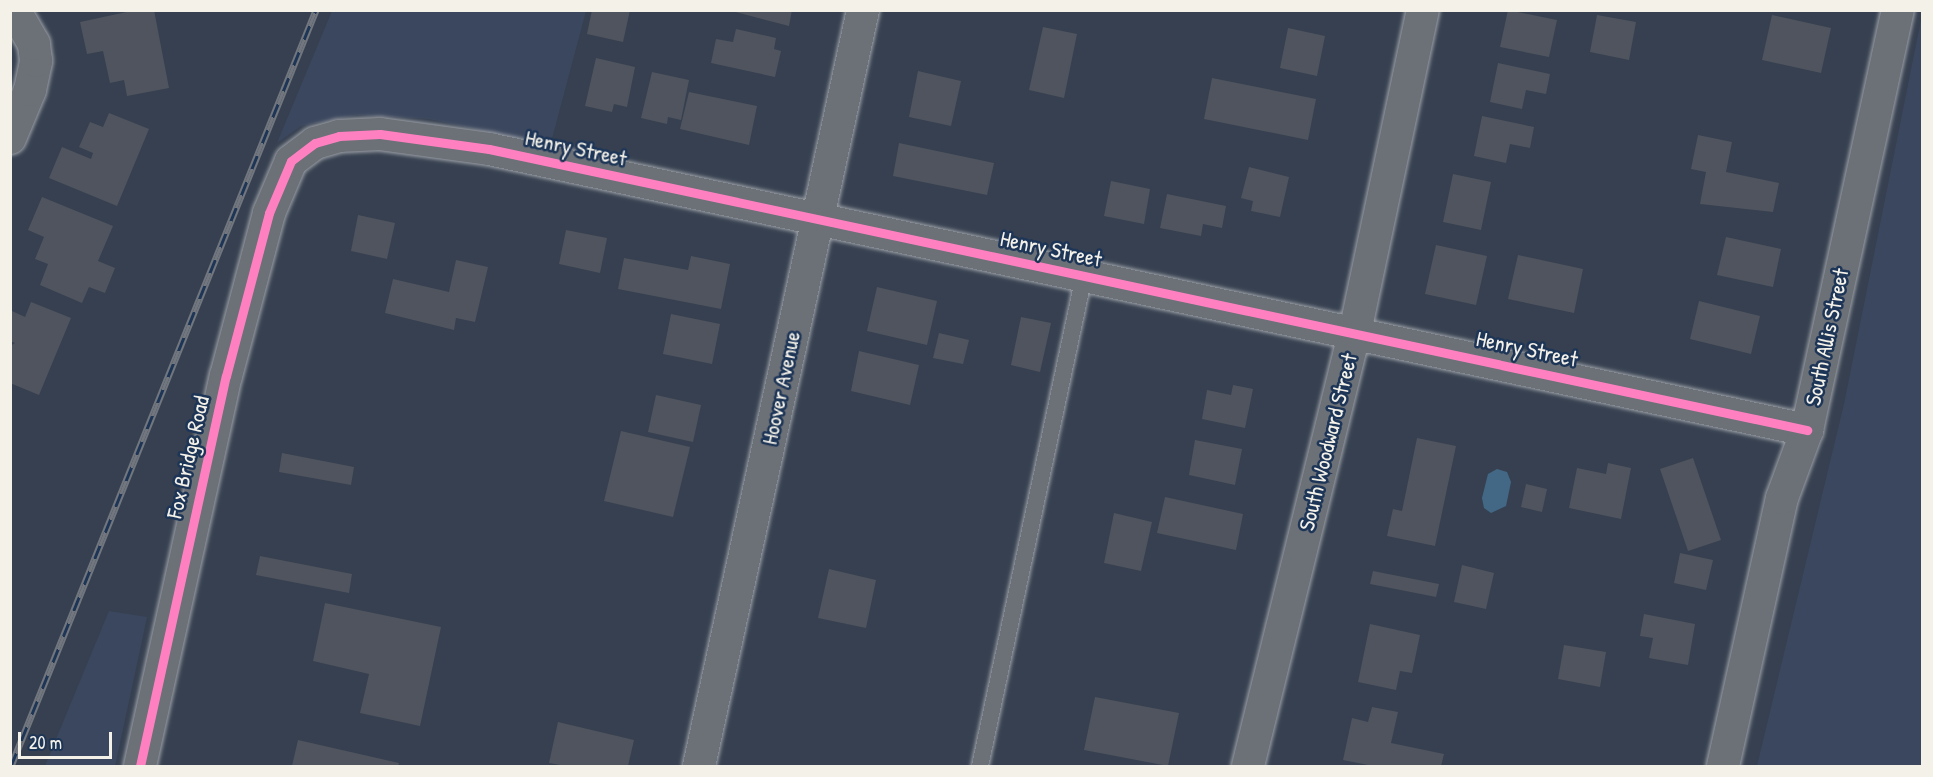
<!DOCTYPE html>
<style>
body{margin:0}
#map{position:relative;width:1933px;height:777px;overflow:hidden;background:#364050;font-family:"Patrick Hand",sans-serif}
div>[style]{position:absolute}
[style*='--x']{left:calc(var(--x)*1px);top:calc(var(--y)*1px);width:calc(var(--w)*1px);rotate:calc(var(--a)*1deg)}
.built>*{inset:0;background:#3b475e}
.water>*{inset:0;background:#436886}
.building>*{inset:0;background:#50545e}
.roads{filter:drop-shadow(0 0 2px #9ca0a6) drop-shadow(0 0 2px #9ca0a6)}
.service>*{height:16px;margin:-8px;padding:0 8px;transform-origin:8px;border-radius:8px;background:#6c7077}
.minor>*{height:32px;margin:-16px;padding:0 16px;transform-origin:16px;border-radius:16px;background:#6c7077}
.rail>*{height:7px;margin-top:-3.5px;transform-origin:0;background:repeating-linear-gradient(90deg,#1d3557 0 14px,#72777f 0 28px);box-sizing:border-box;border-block:2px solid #72777f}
.cycleway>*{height:9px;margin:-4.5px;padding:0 4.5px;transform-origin:4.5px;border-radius:4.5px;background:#ff80c0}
span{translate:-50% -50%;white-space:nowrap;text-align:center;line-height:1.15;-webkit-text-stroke:5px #1d3557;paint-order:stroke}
.street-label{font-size:22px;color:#f4f1e8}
.frame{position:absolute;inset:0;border:12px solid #f4f1e8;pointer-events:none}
.scale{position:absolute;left:18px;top:732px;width:94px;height:27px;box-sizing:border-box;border:3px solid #f4f1e8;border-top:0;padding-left:8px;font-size:18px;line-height:21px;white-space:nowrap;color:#f4f1e8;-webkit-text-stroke:4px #1d3557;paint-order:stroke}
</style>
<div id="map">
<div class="built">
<i style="clip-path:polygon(332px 11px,586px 11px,550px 146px,429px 119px,357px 115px,301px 126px,277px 143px)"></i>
<i style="clip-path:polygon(1922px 15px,1922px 766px,1757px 766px,1844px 404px)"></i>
<i style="clip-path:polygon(109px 611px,147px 617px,115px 766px,45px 766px)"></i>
</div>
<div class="water">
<i style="clip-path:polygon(1497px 469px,1507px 472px,1511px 482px,1506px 506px,1491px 513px,1484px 508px,1482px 498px,1488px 474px)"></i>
</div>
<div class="building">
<i style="clip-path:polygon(136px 10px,154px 10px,169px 88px,127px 96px,124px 80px,110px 83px,103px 51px,87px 54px,80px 22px)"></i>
<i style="clip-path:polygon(592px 10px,630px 10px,623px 42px,587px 34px)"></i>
<i style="clip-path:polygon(728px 10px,792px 10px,789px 26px)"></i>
<i style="clip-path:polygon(1508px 10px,1557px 20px,1549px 57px,1500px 47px)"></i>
<i style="clip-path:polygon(1597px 15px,1636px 22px,1629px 60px,1590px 52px)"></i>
<i style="clip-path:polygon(1772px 15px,1831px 28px,1821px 73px,1762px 60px)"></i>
<i style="clip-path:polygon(1043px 27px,1077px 34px,1064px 98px,1029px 90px)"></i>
<i style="clip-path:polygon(1288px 28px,1325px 36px,1317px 76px,1280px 68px)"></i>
<i style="clip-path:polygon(736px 29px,776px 38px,774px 49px,781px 51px,775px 77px,711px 63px,716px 39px,733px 42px)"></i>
<i style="clip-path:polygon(596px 58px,635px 67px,627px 107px,614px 104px,612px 112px,585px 106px)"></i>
<i style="clip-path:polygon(1498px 63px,1550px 74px,1546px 94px,1526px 90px,1522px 109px,1490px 102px)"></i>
<i style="clip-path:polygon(918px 71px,961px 81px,951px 126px,909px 117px)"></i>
<i style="clip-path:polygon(652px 72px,689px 80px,681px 120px,668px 117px,667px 124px,641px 118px)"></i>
<i style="clip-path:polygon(1212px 78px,1316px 99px,1308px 140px,1204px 119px)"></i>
<i style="clip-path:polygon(689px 92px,757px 106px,749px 145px,680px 129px)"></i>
<i style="clip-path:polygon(109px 113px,149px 129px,117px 206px,49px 178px,62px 147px,91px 159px,93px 153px,79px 147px,90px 122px,103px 127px)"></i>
<i style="clip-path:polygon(1482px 116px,1534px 127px,1530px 148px,1510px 144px,1506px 163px,1474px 156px)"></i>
<i style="clip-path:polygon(1698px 135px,1732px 142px,1726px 172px,1779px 183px,1773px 212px,1700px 204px,1706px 172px,1691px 169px)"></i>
<i style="clip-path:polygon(899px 143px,994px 163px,987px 195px,893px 176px)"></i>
<i style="clip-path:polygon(1249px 167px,1289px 177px,1280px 217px,1251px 211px,1253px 201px,1241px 198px)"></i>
<i style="clip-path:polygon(1453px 174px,1491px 182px,1481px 230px,1443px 222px)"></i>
<i style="clip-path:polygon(1111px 181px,1150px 189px,1144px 224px,1104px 216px)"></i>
<i style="clip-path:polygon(1167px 194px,1226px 206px,1222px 228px,1203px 224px,1201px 236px,1160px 228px)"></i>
<i style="clip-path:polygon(42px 197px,113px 226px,98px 261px,115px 268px,105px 293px,89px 287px,82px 303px,40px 285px,48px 264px,35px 259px,44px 237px,28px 230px)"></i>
<i style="clip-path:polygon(358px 215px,395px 223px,387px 259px,351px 251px)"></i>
<i style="clip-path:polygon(566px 230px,607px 238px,600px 273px,559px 264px)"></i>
<i style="clip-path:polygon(1726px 237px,1781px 249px,1773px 287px,1717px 275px)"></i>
<i style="clip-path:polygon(1436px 245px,1487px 256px,1476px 305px,1425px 294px)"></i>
<i style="clip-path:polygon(1518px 255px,1583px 269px,1574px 313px,1508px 299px)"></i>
<i style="clip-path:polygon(691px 256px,730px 264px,721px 309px,618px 289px,624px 258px,688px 270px)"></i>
<i style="clip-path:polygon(456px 260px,488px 267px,475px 322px,456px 318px,454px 330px,385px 313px,393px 279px,449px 292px)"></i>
<i style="clip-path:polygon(877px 287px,937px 301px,927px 345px,867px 331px)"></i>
<i style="clip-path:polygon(1699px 301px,1760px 316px,1751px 354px,1690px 339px)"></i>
<i style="clip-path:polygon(31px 302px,71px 318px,39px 395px,10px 383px,10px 346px,15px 343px,10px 341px,10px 315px,12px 311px,25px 317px)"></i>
<i style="clip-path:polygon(671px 314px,720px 324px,712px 364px,663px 354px)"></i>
<i style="clip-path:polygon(1021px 317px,1051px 323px,1040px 372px,1011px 365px)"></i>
<i style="clip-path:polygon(939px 333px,969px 340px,963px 364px,933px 358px)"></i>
<i style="clip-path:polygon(859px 351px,919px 365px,910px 405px,851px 391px)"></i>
<i style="clip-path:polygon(1233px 385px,1253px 389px,1245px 428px,1202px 419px,1207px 390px,1231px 395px)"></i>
<i style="clip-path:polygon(656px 395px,701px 405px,693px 442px,648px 432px)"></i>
<i style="clip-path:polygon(621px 431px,690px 447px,673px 517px,604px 501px)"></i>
<i style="clip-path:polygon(1417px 438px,1456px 446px,1435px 546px,1387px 536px,1393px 509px,1402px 511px)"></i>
<i style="clip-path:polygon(1195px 440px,1242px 449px,1235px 485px,1189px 475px)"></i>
<i style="clip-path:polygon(282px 453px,354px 467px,351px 485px,279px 472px)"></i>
<i style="clip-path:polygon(1693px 458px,1721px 540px,1688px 551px,1660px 469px)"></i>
<i style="clip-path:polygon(1608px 463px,1631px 468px,1621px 519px,1569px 508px,1577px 468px,1606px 474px)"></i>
<i style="clip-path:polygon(1526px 484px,1547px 489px,1542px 512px,1521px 507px)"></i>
<i style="clip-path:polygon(1165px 497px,1243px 514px,1236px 550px,1157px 533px)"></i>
<i style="clip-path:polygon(1114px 513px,1152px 522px,1141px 571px,1104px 563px)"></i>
<i style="clip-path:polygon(1680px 553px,1713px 560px,1706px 590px,1674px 583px)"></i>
<i style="clip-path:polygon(260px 556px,352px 574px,349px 593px,256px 575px)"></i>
<i style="clip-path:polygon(1462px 565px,1494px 573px,1486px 609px,1454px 602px)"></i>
<i style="clip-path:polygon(829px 569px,876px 580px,866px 628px,818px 618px)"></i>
<i style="clip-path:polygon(1373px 571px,1439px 584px,1436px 597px,1370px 584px)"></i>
<i style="clip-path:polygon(325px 603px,441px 627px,420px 726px,360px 713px,369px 674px,313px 661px)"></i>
<i style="clip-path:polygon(1644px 614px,1695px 624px,1688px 665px,1649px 658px,1653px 638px,1640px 636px)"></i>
<i style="clip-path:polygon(1370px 624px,1420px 635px,1412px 673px,1400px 671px,1396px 690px,1358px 682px)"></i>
<i style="clip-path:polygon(1564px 645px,1606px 652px,1600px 687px,1558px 679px)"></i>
<i style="clip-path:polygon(1095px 697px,1179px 713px,1168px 766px,1084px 750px)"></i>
<i style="clip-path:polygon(1372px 707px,1398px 712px,1391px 743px,1444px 754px,1441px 766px,1373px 766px,1343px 760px,1352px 718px,1368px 722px)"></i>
<i style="clip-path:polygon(558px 722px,634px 740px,628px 766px,566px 766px,549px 763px)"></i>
<i style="clip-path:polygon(298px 740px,399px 763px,398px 766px,292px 766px)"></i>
</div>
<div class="roads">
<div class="service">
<i style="--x:980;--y:766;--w:501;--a:-78.02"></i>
</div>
<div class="minor">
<i style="--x:10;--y:138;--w:52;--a:-67.4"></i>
<i style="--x:30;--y:90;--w:30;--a:-78"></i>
<i style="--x:36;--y:61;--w:17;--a:-97"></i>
<i style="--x:34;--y:44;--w:39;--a:-120"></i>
<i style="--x:140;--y:766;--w:399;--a:-77.6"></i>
<i style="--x:226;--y:376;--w:169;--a:-75.2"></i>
<i style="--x:269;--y:213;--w:56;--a:-67.1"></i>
<i style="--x:291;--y:161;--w:30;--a:-37"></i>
<i style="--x:315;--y:143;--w:25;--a:-16"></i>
<i style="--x:339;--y:136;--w:41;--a:-2.8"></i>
<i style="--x:380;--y:134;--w:110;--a:7.8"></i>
<i style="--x:489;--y:149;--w:1348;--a:12.04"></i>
<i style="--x:699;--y:766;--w:774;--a:-77.76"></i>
<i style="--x:1248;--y:766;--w:447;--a:-76.2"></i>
<i style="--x:1355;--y:332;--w:329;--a:-78.1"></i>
<i style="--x:1723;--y:766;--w:274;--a:-77.6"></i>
<i style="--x:1782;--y:498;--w:72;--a:-69.8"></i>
<i style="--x:1807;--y:430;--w:430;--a:-77.8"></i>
</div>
</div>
<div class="rail">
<i style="--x:11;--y:766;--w:815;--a:-68.03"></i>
</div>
<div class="cycleway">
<i style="--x:140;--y:766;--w:399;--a:-77.6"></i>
<i style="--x:226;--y:376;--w:169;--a:-75.2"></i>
<i style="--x:269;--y:213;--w:56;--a:-67.1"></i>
<i style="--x:291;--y:161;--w:30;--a:-37"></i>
<i style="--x:315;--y:143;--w:25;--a:-16"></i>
<i style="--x:339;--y:136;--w:41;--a:-2.8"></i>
<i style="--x:380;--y:134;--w:110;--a:7.8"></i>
<i style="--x:489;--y:149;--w:1348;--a:12.04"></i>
</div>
<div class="street-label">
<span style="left:576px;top:148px;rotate:12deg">Henry Street</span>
<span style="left:1051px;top:249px;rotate:12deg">Henry Street</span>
<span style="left:1827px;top:337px;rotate:-78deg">South Allis Street</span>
<span style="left:1527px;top:349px;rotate:12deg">Henry Street</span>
<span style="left:781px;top:388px;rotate:-78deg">Hoover Avenue</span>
<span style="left:1328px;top:442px;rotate:-76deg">South Woodward Street</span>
<span style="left:188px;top:457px;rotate:-77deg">Fox Bridge Road</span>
</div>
<div class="frame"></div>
<div class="scale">20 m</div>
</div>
